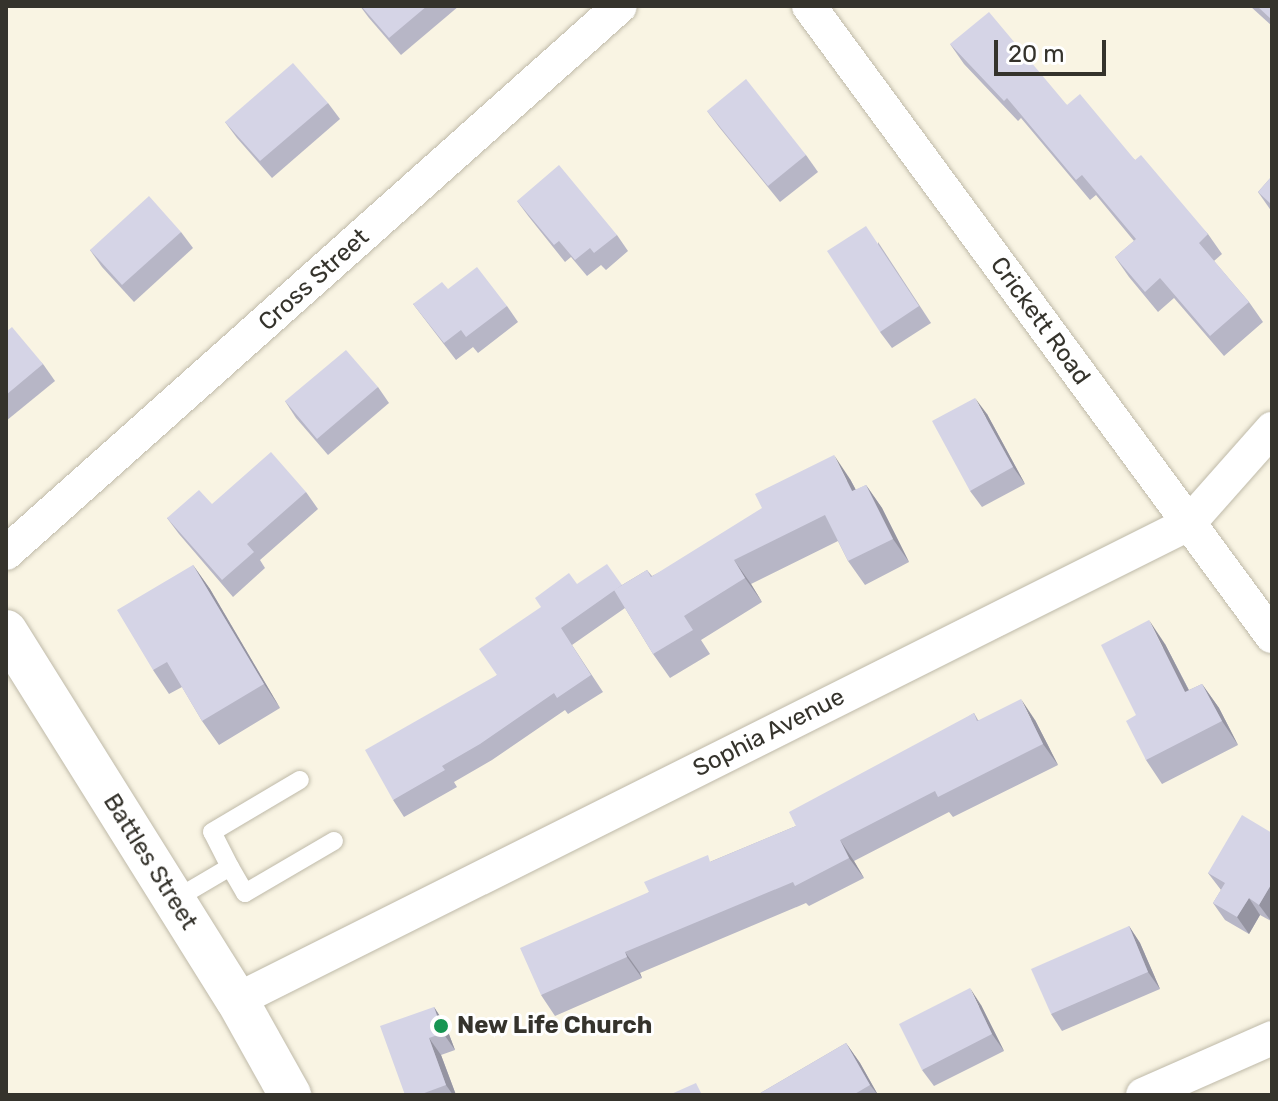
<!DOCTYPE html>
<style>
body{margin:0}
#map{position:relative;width:1278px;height:1101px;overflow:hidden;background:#f9f4e3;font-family:Rubik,sans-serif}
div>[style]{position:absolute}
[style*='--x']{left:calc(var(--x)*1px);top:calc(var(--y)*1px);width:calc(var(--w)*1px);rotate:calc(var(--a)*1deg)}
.roads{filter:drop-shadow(0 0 2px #bfbaa9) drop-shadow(0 0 2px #bfbaa9)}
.service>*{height:18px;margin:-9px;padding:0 9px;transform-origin:9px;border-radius:9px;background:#fff}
.minor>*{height:34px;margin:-17px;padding:0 17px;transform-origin:17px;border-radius:17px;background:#fff}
.tertiary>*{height:42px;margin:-21px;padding:0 21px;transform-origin:21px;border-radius:21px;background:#fff}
.wall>*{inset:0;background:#b7b6c6}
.shaded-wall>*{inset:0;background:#9594a1}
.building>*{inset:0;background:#d5d4e6}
.dots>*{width:22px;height:22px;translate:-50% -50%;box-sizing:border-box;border:4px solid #fff;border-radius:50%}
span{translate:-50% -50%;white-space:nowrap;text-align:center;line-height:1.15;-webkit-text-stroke:6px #fff;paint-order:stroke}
.street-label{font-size:24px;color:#35332c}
.poi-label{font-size:24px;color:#35332c;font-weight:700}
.left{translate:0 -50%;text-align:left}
.frame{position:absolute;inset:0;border:8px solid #35332c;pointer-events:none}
.scale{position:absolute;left:994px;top:40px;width:112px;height:36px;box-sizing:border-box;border:4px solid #35332c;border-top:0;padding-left:10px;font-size:24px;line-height:28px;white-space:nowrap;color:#35332c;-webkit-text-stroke:6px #fff;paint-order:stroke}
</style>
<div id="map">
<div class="roads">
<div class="service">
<i style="--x:230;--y:867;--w:39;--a:-117"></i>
<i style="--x:212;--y:832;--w:102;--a:-30.6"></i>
<i style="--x:174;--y:900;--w:65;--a:-30.5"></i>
<i style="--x:230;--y:867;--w:30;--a:60"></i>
<i style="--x:245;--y:893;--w:103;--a:-30.3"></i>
</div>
<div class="minor">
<i style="--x:809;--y:6;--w:782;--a:53.69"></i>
<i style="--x:6;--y:553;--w:822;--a:-41.7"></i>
<i style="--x:237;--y:1000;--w:1063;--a:-26.59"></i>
<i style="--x:1188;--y:524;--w:127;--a:-48.5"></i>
<i style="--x:1143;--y:1095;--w:141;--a:-23.8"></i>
</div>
<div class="tertiary">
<i style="--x:6;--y:631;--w:435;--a:58"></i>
<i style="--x:237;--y:1000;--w:109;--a:60.8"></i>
</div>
</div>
<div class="wall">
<i style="clip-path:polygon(360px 6px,459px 6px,401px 55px,369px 18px)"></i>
<i style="clip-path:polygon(1250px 6px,1272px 6px,1272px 26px)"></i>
<i style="clip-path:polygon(950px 44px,1067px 105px,1135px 160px,1208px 234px,1222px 254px,1214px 261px,1249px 302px,1263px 322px,1224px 356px,1174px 298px,1158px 312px,1129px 277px,1115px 257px,1134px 241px,1096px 195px,1090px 200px,1021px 118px,1018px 121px,964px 64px)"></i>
<i style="clip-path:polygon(328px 103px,340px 119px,272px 178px,237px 138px,225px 122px)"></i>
<i style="clip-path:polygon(707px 111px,806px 155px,818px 172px,780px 202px,719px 127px)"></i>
<i style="clip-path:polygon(1272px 176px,1272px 212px,1258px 192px)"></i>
<i style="clip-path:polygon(517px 201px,617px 235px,628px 251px,606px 270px,601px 265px,587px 276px,571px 257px,565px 262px,529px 217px)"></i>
<i style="clip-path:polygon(181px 232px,193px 248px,134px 302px,102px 267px,90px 250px)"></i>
<i style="clip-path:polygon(878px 242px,931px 323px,892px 348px,880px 332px)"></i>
<i style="clip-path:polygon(448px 289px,507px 306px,518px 322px,478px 353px,473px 347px,456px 360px,413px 304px)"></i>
<i style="clip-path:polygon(6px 332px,43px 364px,55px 381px,6px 421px)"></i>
<i style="clip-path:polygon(378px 387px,389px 403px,328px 455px,296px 418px,285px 401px)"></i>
<i style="clip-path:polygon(987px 414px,1025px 484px,982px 507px,970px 491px)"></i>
<i style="clip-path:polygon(850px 479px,856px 490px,866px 485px,882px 508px,909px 562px,865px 585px,848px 561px,838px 541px,751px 584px,762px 602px,701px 640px,710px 654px,670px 678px,653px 654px,625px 608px,572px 645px,603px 692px,568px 714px,565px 710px,492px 760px,454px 782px,457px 787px,404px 817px,393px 800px,497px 675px,577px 584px,622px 585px,647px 570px,652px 576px)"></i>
<i style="clip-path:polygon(306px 492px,318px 509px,260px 560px,265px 568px,233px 597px,179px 534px,167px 518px,212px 504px)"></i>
<i style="clip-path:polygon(193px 565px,210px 589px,280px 708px,219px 745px,202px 721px,182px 687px,169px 694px,153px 670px)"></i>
<i style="clip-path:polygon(1165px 644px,1189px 690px,1202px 684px,1219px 708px,1238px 745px,1162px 784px,1146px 760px,1136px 715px)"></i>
<i style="clip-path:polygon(974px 713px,978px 720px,1035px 720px,1058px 765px,953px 817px,949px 812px,854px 861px,864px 878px,809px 906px,806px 903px,640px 973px,642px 978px,555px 1016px,541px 995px,649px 892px,712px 861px,796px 826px)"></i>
<i style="clip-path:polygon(1272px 833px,1272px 920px,1271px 921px,1260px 915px,1249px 934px,1225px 920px,1213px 903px,1221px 890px,1208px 873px)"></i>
<i style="clip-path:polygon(1129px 926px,1140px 943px,1160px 989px,1062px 1031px,1051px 1014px)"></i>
<i style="clip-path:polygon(981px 1005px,1004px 1051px,934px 1086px,922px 1070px)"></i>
<i style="clip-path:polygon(434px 1007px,445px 1024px,455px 1050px,441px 1055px,456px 1095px,405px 1095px)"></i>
<i style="clip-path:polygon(846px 1043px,860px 1063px,878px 1095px,757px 1095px)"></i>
</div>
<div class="shaded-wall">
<i style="clip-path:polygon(975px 398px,987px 414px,1025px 484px,1013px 467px)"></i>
<i style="clip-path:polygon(834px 455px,850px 479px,869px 515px,852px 491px)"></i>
<i style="clip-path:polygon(866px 485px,882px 508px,909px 562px,893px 539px)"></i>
<i style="clip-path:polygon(734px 560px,751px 584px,762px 602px,745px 578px)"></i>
<i style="clip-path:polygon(193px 565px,210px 589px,280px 708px,264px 684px)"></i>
<i style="clip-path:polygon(1149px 620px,1165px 644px,1202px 716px,1185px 692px)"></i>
<i style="clip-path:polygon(1202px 684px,1219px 708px,1238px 745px,1222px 721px)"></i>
<i style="clip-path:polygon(1021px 699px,1035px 720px,1058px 765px,1043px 744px)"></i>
<i style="clip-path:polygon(840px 840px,854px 861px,864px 878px,849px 858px)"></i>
<i style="clip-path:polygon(1272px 883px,1272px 920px,1271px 921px,1259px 905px)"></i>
<i style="clip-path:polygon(1249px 898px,1260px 915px,1249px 934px,1237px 917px)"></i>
<i style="clip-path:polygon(1129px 926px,1140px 943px,1160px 989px,1148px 972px)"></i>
<i style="clip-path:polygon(625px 952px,640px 973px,642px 978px,627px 957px)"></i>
<i style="clip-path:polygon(970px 988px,981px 1005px,1004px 1051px,992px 1034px)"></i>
<i style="clip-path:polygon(434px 1007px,445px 1024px,455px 1050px,443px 1033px)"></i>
<i style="clip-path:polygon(429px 1038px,441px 1055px,456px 1095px,453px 1095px,446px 1085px)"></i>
<i style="clip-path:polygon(846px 1043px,860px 1063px,878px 1095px,870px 1085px)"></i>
</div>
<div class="building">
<i style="clip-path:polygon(361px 6px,427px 6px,389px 38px)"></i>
<i style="clip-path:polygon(1257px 6px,1272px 6px,1272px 20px)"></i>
<i style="clip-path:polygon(989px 12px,1067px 105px,1080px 94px,1135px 160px,1141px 155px,1208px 234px,1199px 243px,1249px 302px,1210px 336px,1160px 278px,1145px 292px,1115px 257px,1136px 239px,1082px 175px,1076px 180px,1007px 98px,1004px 101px,950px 44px)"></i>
<i style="clip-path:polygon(293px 63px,328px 103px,260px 161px,225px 122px)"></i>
<i style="clip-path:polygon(746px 79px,806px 155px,768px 186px,707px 111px)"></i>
<i style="clip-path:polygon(559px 165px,617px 235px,594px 253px,590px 248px,575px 260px,559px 241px,554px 245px,517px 201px)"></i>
<i style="clip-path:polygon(1272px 176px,1272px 205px,1258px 192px)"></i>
<i style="clip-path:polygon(149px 196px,181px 232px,122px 285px,90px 250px)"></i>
<i style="clip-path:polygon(866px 226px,919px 306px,880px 332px,827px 251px)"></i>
<i style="clip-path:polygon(477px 267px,507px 306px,466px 337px,461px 330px,444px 343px,413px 304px,442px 282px,448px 289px)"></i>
<i style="clip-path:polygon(12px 327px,43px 364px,6px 395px,6px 332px)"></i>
<i style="clip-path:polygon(346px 350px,378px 387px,317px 439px,285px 401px)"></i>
<i style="clip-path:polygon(975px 398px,1013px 467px,970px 491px,932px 421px)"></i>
<i style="clip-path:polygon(271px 452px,306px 492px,247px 544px,254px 552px,222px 580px,167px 518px,199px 490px,212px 504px)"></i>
<i style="clip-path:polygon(834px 455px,852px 491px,866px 485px,893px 539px,848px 561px,825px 515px,734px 560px,745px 578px,684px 616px,693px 630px,653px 654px,614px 590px,647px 570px,651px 577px,762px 508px,755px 494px)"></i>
<i style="clip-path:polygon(607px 564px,622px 585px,561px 628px,591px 675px,557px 698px,554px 693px,480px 744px,442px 766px,445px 770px,393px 800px,365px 750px,497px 675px,479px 649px,541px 607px,535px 598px,569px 573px,577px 584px)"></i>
<i style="clip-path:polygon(193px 565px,264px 684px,202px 721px,167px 662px,153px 670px,117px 610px)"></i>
<i style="clip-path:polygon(1149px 620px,1185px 692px,1202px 684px,1222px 721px,1146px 760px,1126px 721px,1136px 715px,1101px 645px)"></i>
<i style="clip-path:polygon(1021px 699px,1043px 744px,938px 797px,935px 791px,840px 840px,849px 858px,795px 886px,793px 882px,625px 952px,627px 957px,541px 995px,520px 948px,649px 892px,644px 882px,708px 855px,710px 862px,796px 826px,789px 812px,974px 713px,977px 721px)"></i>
<i style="clip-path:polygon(1242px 815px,1272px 833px,1272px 883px,1259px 905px,1249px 898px,1237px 917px,1213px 903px,1225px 883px,1208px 873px)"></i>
<i style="clip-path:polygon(1129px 926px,1148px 972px,1051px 1014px,1031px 969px)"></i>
<i style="clip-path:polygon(970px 988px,992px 1034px,922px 1070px,899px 1024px)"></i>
<i style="clip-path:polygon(434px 1007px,443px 1033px,429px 1038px,446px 1085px,419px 1095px,405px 1095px,380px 1026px)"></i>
<i style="clip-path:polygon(846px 1043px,870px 1085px,853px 1095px,757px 1095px)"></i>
<i style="clip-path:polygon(696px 1083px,702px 1095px,669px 1095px)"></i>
</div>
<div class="dots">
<i style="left:441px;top:1026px;background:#179553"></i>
</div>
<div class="street-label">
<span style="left:314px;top:280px;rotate:-42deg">Cross Street</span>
<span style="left:1040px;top:321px;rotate:54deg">Crickett Road</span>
<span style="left:769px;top:733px;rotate:-27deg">Sophia Avenue</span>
<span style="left:150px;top:862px;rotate:58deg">Battles Street</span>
</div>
<div class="poi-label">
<span class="left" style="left:457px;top:1026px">New Life Church</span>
</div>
<div class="frame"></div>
<div class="scale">20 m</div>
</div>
